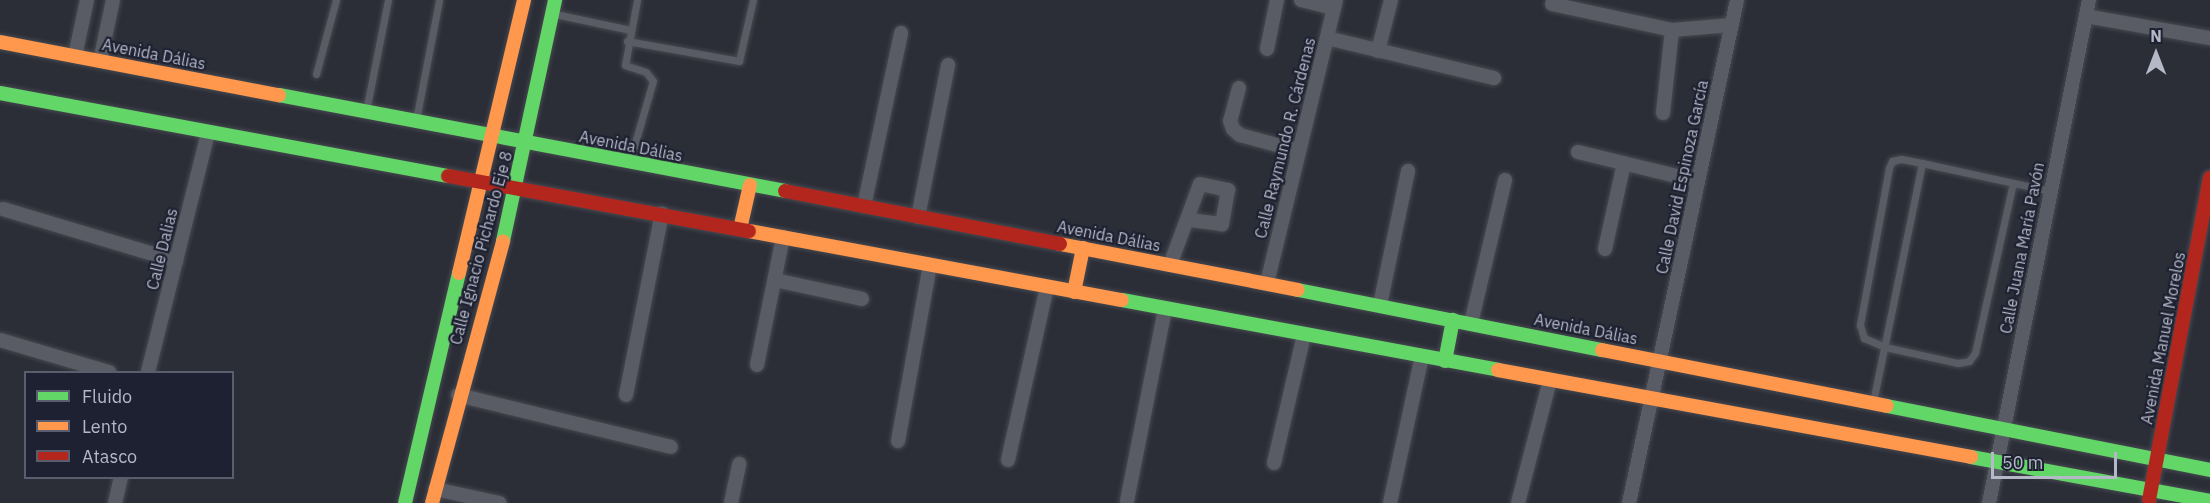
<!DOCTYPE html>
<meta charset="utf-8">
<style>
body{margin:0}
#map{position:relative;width:2210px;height:503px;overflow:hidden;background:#2b2e37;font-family:"IBM Plex Sans",sans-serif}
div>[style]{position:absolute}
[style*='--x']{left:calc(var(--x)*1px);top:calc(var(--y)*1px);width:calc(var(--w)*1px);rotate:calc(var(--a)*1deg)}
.roads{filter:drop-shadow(0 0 2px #474950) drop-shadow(0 0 2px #474950)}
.lane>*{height:7px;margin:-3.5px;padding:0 3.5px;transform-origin:3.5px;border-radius:3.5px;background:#5a5c65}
.street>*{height:14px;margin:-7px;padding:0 7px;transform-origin:7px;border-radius:7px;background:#5a5c65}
.fast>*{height:14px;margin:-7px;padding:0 7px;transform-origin:7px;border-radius:7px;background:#63d668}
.slow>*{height:14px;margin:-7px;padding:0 7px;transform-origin:7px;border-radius:7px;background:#ff974d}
.jam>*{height:14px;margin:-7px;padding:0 7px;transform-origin:7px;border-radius:7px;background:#b3261e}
span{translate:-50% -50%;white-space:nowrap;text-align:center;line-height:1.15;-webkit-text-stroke:4.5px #1e2131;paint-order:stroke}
.street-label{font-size:16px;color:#b5b8c7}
.legend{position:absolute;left:24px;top:371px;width:210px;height:108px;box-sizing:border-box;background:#1e2131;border:2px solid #5a5d6d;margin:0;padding:8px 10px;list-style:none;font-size:18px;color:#b5b8c7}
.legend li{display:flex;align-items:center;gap:12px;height:30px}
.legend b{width:30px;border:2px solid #5a5d6d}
.north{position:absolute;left:2126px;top:24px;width:60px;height:60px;-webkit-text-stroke:4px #1e2131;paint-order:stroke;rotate:0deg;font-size:16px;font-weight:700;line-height:24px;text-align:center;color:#b5b8c7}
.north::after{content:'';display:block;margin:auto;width:21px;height:27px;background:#b5b8c7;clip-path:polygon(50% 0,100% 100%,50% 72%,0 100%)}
.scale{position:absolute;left:1991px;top:452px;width:126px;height:27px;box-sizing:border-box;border:3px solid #b5b8c7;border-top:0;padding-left:8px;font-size:18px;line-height:21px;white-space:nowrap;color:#b5b8c7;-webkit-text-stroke:4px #1e2131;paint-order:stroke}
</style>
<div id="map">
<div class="roads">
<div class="lane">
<i style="--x:555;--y:14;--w:77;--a:12"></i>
<i style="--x:627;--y:41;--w:114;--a:10.1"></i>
<i style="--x:739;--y:61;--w:63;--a:-77.1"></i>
<i style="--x:316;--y:74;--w:77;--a:-74.9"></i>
<i style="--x:366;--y:111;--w:113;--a:-78.8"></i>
<i style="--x:416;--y:120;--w:122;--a:-79.1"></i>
<i style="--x:630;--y:160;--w:82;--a:-73.8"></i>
<i style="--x:653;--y:81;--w:11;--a:-128"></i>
<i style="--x:646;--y:72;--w:22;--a:-162"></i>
<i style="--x:625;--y:65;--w:66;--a:-79.5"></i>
<i style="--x:1922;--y:163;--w:21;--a:-169"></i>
<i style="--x:1901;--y:159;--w:9;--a:167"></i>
<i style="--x:1892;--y:161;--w:8;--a:113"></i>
<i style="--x:1889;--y:168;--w:160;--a:100.5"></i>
<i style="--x:1860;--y:325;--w:14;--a:73"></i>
<i style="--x:1864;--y:338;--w:23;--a:23"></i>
<i style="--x:1885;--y:347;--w:75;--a:12.4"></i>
<i style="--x:1958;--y:363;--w:11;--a:-10"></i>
<i style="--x:1969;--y:361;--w:10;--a:-53"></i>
<i style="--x:1975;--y:353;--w:174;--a:-77.4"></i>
<i style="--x:1873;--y:402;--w:244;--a:-78.4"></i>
<i style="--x:1922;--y:163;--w:131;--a:12.3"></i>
</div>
<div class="street">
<i style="--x:1301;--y:0;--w:34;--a:14"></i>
<i style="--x:1552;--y:4;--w:123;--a:12.2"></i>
<i style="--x:1672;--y:30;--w:60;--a:-4.8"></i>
<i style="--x:2086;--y:16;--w:126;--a:10.1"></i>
<i style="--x:1327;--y:38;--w:172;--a:13.5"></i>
<i style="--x:1267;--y:49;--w:50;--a:-78.5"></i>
<i style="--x:1378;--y:51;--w:53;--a:-75.7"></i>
<i style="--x:75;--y:56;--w:57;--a:-77.9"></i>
<i style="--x:100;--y:61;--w:62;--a:-78"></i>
<i style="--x:1239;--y:88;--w:34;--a:105"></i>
<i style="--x:1230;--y:121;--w:9;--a:69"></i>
<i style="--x:1233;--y:129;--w:9;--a:41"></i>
<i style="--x:1240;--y:135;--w:61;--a:15.2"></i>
<i style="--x:1663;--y:113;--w:83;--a:-83.8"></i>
<i style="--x:1578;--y:152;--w:122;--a:13.7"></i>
<i style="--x:864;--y:206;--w:177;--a:-77.9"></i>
<i style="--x:3;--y:209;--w:181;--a:16.7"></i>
<i style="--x:918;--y:217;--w:155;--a:-78.8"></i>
<i style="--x:1605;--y:249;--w:88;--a:-77.5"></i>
<i style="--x:1170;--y:265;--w:86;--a:-69.7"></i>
<i style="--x:1200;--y:184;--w:29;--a:12"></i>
<i style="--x:1228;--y:190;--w:35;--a:100"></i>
<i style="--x:1222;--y:224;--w:34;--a:-173"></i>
<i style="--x:775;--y:280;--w:89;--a:12.3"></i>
<i style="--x:1267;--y:283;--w:291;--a:-76.3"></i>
<i style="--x:1380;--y:305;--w:137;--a:-78.2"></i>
<i style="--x:1471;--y:323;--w:147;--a:-76.6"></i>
<i style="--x:0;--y:340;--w:114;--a:16.4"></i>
<i style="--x:757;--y:365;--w:131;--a:-78.5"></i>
<i style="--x:148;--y:372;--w:246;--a:-75.9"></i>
<i style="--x:458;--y:395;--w:219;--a:13.7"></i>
<i style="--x:626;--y:395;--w:185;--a:-78.8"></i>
<i style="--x:898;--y:441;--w:179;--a:-79.7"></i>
<i style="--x:1008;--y:460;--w:177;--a:-77.3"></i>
<i style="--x:1274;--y:463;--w:131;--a:-76.8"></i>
<i style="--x:435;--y:489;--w:66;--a:12.3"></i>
<i style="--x:1127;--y:501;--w:196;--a:-78.8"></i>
<i style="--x:115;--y:503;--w:26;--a:-77"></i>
<i style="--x:731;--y:503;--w:40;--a:-78"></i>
<i style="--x:1390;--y:503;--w:150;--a:-77.7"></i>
<i style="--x:1518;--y:503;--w:127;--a:-75.4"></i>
<i style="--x:1629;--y:503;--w:514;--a:-77.88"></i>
<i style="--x:1989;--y:503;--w:513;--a:-78.76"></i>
</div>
<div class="fast">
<i style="--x:0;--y:93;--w:456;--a:10.5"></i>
<i style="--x:279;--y:95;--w:515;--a:10.74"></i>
<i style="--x:503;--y:241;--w:247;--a:-77.8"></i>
<i style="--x:1298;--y:290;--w:310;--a:11.2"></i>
<i style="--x:1122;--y:300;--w:382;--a:10.5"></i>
<i style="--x:1445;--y:361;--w:42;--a:-79"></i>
<i style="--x:1887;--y:406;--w:329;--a:11.2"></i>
<i style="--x:1971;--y:457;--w:243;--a:10.4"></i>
<i style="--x:405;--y:503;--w:236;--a:-76.8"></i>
</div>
<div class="slow">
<i style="--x:0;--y:42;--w:284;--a:10.8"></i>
<i style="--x:740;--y:229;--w:45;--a:-77.2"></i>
<i style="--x:749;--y:231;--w:379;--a:10.5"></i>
<i style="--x:1060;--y:244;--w:242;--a:10.9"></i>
<i style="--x:459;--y:273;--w:281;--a:-76.6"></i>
<i style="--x:1074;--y:292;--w:45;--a:-78.4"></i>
<i style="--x:1602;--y:350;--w:290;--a:11.1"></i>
<i style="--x:1498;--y:370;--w:481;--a:10.4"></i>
<i style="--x:432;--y:503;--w:271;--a:-74.8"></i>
</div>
<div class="jam">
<i style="--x:448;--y:176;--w:306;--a:10.4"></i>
<i style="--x:785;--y:191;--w:280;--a:10.9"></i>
<i style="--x:2149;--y:500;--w:328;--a:-79.3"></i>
</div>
</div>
<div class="street-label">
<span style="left:154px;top:54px;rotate:11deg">Avenida Dálias</span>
<span style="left:1285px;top:138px;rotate:-76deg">Calle Raymundo R. Cárdenas</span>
<span style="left:631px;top:146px;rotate:11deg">Avenida Dálias</span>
<span style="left:1682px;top:177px;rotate:-78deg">Calle David Espinoza García</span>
<span style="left:1109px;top:236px;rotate:11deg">Avenida Dálias</span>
<span style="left:481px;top:248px;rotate:-75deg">Calle Ignacio Pichardo Eje 8</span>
<span style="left:2022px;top:248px;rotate:-79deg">Calle Juana María Pavón</span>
<span style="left:162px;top:249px;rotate:-76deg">Calle Dalias</span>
<span style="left:1586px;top:329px;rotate:11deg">Avenida Dálias</span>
<span style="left:2163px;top:338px;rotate:-79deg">Avenida Manuel Morelos</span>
</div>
<ul class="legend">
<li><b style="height:8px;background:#63d668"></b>Fluido</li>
<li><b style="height:8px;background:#ff974d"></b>Lento</li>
<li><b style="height:8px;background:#b3261e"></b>Atasco</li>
</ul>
<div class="north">N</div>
<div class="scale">50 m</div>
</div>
